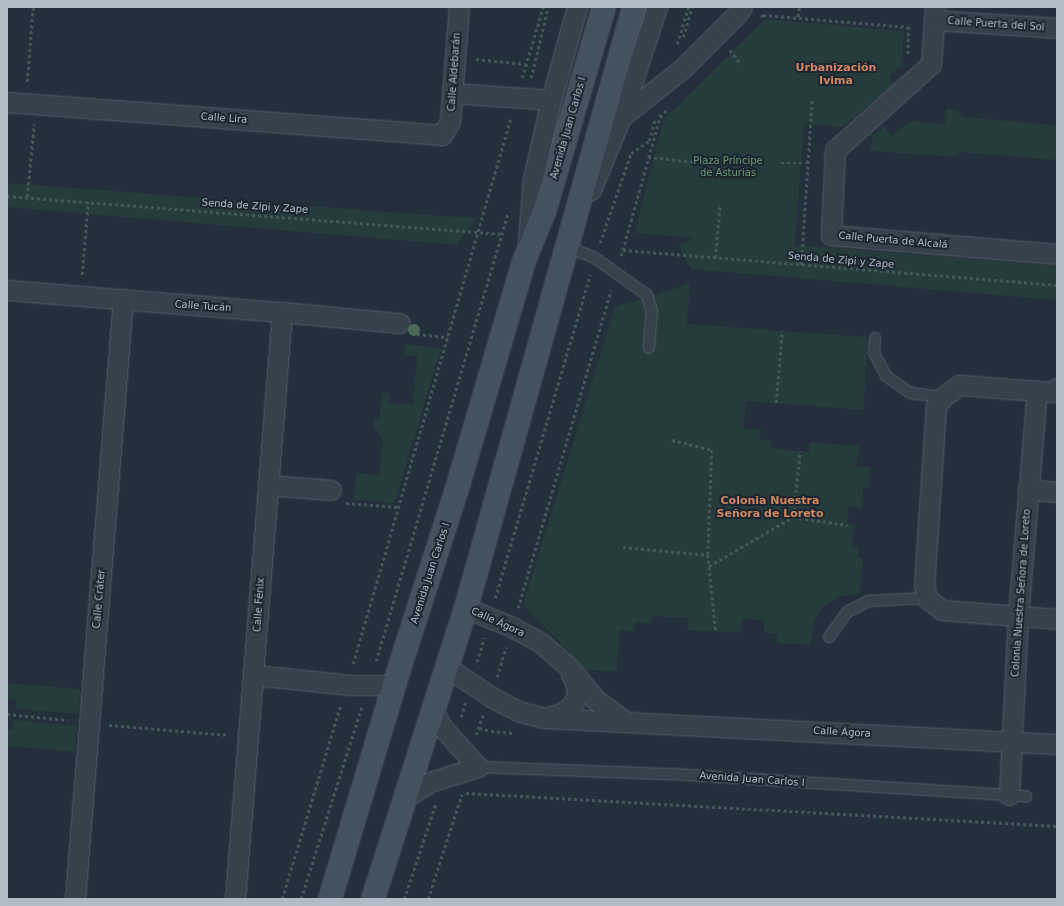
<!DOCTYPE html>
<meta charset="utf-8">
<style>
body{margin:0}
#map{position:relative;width:1064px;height:906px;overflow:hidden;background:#232f3b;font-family:"DejaVu Sans",sans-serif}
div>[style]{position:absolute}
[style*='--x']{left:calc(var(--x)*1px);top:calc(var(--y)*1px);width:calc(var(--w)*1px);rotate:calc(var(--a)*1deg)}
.green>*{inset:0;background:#253b3c}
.path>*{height:2.5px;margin-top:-1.25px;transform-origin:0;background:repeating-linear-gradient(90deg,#425858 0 3px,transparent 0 6px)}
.roads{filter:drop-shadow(0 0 1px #545f69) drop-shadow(0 0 1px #545f69)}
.service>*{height:10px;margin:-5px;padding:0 5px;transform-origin:5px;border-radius:5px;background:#36414b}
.minor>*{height:19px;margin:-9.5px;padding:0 9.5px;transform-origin:9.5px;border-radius:9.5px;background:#36414b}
.secondary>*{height:22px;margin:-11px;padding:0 11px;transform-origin:11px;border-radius:11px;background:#44515e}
.trees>*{width:12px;height:12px;margin:-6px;border-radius:50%;background:#4a6857}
span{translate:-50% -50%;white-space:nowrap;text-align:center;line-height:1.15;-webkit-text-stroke:4px #1c2630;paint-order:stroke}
.street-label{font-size:10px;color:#b1bcc7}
.park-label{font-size:10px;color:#69976e}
.neighbourhood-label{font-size:11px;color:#d28661;font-weight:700}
.frame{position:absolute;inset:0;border:8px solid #b1bcc7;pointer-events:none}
</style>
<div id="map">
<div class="green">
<i style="clip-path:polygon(765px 19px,904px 31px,902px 65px,888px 77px,895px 84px,843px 127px,804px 124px,795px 245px,1057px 266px,1057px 300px,691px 269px,678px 245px,695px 238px,635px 233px,663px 120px)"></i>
<i style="clip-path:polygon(946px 109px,958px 110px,962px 117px,1057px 125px,1057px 160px,959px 152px,954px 157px,871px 151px,872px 136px,884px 126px,892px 136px,909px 121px,945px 124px)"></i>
<i style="clip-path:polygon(7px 183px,442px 216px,477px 218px,457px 245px,7px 207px)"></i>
<i style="clip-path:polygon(690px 284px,687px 324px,867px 337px,864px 410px,746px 401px,744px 429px,761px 430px,760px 439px,771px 440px,770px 448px,809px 452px,809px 442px,859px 446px,857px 466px,870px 467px,869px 488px,863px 488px,862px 508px,849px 507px,847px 524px,854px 525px,852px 547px,859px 548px,858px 557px,863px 558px,860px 594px,842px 596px,823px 607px,814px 622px,811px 645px,777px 643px,778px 634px,764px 633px,764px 620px,742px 619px,741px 633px,687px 630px,688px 618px,653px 616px,652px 623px,635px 622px,634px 631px,619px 630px,617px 671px,587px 670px,523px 605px,615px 307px)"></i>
<i style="clip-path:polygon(405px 344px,441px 348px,395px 503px,354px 500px,356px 473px,379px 475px,383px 439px,374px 426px,374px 420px,379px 420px,383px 393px,389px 393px,389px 403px,413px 404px,417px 356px,404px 355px)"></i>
<i style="clip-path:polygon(7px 683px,80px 689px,78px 714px,15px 709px,16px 700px,7px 699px)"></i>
<i style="clip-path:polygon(14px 720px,77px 726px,75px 752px,7px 746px,7px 729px,13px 730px)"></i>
</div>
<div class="path">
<i style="--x:761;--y:17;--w:3;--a:-45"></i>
<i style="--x:763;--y:15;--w:146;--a:4.7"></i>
<i style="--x:909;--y:27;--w:29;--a:92"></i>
<i style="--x:798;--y:17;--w:10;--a:-84"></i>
<i style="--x:683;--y:37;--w:31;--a:-73"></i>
<i style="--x:677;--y:44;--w:39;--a:-73"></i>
<i style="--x:730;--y:50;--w:18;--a:52"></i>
<i style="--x:476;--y:59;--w:50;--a:5.7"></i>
<i style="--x:522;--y:78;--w:74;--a:-73.5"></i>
<i style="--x:531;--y:78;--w:73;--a:-76.5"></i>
<i style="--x:27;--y:82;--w:75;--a:-85.4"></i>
<i style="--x:660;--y:117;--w:11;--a:-45"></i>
<i style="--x:648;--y:157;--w:49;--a:5.8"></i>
<i style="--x:781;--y:163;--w:27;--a:0"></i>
<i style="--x:7;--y:196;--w:495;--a:4.4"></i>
<i style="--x:27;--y:197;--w:73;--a:-84.5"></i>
<i style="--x:600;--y:243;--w:95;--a:-71"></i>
<i style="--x:631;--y:153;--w:22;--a:-34"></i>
<i style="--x:649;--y:141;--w:24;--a:-75"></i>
<i style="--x:623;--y:250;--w:435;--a:4.6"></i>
<i style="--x:621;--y:256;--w:148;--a:-74.4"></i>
<i style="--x:715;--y:258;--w:53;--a:-84.6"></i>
<i style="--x:801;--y:265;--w:166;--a:-86.2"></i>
<i style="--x:82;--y:275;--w:73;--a:-85.3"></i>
<i style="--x:417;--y:334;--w:31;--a:6"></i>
<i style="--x:776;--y:403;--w:72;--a:-85.2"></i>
<i style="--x:672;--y:440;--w:41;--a:14"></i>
<i style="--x:712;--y:450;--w:105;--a:92.2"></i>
<i style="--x:708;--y:555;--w:77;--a:84.1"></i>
<i style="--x:346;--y:503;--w:52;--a:4.4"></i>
<i style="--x:793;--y:517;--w:66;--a:-83.9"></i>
<i style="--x:623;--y:547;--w:85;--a:5.4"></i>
<i style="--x:709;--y:566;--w:97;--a:-30.3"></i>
<i style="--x:793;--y:517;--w:55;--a:8.4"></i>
<i style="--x:495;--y:598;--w:337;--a:-73.6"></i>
<i style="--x:518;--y:608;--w:331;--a:-73.7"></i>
<i style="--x:376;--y:661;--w:467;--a:-73.6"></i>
<i style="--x:477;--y:662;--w:25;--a:-74"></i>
<i style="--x:353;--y:664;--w:569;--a:-73.89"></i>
<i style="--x:497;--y:677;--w:31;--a:-73"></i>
<i style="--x:7;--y:714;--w:61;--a:5.6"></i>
<i style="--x:461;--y:717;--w:15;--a:-74"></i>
<i style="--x:109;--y:725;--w:118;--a:4.8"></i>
<i style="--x:479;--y:728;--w:12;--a:14"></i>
<i style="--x:491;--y:731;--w:23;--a:5"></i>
<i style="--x:476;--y:735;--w:21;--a:-71"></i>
<i style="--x:466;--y:793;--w:592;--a:3.2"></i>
<i style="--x:282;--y:899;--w:204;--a:-73.2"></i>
<i style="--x:301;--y:899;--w:202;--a:-72.5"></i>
<i style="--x:404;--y:899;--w:101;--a:-71.6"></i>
<i style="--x:428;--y:899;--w:110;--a:-72.1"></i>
</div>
<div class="roads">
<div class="service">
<i style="--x:568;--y:247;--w:29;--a:22"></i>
<i style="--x:595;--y:258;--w:64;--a:35.4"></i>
<i style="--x:647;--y:295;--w:17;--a:73"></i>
<i style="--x:652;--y:311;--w:37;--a:95"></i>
<i style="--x:875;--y:338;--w:15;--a:94"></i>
<i style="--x:874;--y:353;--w:26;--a:62"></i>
<i style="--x:886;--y:376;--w:29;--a:35"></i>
<i style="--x:910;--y:393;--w:33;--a:7"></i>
<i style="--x:829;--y:637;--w:31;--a:-54"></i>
<i style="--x:847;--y:612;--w:25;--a:-27"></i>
<i style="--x:869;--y:601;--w:58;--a:-3"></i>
<i style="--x:478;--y:767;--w:195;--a:2.1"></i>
<i style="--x:673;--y:774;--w:354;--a:3.6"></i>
</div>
<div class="minor">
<i style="--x:935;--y:7;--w:57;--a:94"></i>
<i style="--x:931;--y:64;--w:129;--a:138.1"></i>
<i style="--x:835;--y:150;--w:85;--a:92.7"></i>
<i style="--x:831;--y:235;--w:227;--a:4.8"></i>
<i style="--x:934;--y:20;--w:123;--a:3.7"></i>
<i style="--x:452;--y:93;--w:99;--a:4"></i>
<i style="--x:7;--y:102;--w:436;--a:4.3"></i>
<i style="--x:442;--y:135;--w:16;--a:-60"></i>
<i style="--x:450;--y:121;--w:114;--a:-85.5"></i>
<i style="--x:621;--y:117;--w:78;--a:-38.2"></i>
<i style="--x:682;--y:69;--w:79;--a:-45"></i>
<i style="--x:738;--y:13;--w:7;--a:-56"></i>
<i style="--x:591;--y:190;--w:79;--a:-67.7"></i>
<i style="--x:621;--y:117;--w:116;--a:-71.9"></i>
<i style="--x:528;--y:242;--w:63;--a:-85.5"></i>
<i style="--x:533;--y:179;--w:81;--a:-77.2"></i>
<i style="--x:551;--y:100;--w:97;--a:-74.4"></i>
<i style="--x:7;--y:290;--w:276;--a:4.6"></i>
<i style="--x:282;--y:312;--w:118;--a:5.4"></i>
<i style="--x:1057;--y:388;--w:6;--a:141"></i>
<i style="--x:1052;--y:392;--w:93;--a:-175.7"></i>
<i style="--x:959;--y:385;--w:20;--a:143"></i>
<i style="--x:943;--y:397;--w:11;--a:128"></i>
<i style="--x:936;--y:406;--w:179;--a:93.8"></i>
<i style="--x:924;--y:585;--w:13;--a:77"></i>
<i style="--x:927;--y:598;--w:19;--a:39"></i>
<i style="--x:942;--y:610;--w:115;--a:4.5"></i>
<i style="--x:268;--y:485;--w:63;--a:4.5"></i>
<i style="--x:1028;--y:489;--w:29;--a:6"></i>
<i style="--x:466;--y:608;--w:50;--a:22.4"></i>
<i style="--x:512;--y:627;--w:32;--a:28"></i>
<i style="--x:540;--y:642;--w:37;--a:41"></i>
<i style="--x:568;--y:666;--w:44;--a:50.5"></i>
<i style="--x:596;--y:700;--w:37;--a:36"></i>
<i style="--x:448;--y:668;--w:54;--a:33.7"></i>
<i style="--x:493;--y:698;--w:28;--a:27"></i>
<i style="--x:518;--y:711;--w:28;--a:15"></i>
<i style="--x:545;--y:718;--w:513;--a:2.91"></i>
<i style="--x:254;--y:675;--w:98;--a:5.9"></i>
<i style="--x:351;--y:685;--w:43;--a:0"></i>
<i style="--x:548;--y:717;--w:17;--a:-17"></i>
<i style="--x:564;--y:712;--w:11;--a:-41"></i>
<i style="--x:572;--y:705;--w:9;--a:-58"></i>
<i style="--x:577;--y:697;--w:12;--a:-95"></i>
<i style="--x:576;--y:685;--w:12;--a:-114"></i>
<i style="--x:1009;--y:795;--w:179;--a:-87.1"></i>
<i style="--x:1018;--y:616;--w:226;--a:-85.2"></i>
<i style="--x:408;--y:796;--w:26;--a:-32"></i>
<i style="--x:430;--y:782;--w:50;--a:-17.4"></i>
<i style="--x:478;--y:767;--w:55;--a:-132.1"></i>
<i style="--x:441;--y:726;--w:17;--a:-115"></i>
<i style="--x:75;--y:899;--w:602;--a:-85.43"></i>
<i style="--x:235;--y:899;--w:589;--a:-85.42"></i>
</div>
<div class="secondary">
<i style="--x:330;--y:899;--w:223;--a:-73.3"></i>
<i style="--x:394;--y:685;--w:213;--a:-72.2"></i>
<i style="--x:459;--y:482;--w:230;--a:-73.6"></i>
<i style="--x:524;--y:261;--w:56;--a:-68"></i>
<i style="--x:545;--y:209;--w:210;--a:-73.7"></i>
<i style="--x:373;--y:899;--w:305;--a:-72.3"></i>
<i style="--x:466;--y:608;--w:624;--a:-74.38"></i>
</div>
</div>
<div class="trees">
<i style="left:414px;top:330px"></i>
</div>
<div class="street-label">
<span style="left:996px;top:24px;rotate:4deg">Calle Puerta del Sol</span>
<span style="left:454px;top:72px;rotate:-86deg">Calle Aldebarán</span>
<span style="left:224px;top:118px;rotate:4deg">Calle Lira</span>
<span style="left:568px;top:128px;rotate:-74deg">Avenida Juan Carlos I</span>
<span style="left:255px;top:206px;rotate:4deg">Senda de Zipi y Zape</span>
<span style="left:893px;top:240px;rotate:5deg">Calle Puerta de Alcalá</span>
<span style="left:841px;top:260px;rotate:5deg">Senda de Zipi y Zape</span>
<span style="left:203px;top:306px;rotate:4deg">Calle Tucán</span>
<span style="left:430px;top:573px;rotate:-72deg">Avenida Juan Carlos I</span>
<span style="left:1021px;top:593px;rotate:-86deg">Colonia Nuestra Señora de Loreto</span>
<span style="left:99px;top:599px;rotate:-85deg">Calle Cráter</span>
<span style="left:259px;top:605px;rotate:-86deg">Calle Fénix</span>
<span style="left:498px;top:622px;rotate:24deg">Calle Ágora</span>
<span style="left:842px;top:732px;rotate:3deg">Calle Ágora</span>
<span style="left:752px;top:779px;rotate:4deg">Avenida Juan Carlos I</span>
</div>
<div class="park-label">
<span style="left:728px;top:166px">Plaza Príncipe<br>de Asturias</span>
</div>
<div class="neighbourhood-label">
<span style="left:836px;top:75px">Urbanización<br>Ivima</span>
<span style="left:770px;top:508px">Colonia Nuestra<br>Señora de Loreto</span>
</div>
<div class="frame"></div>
</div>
